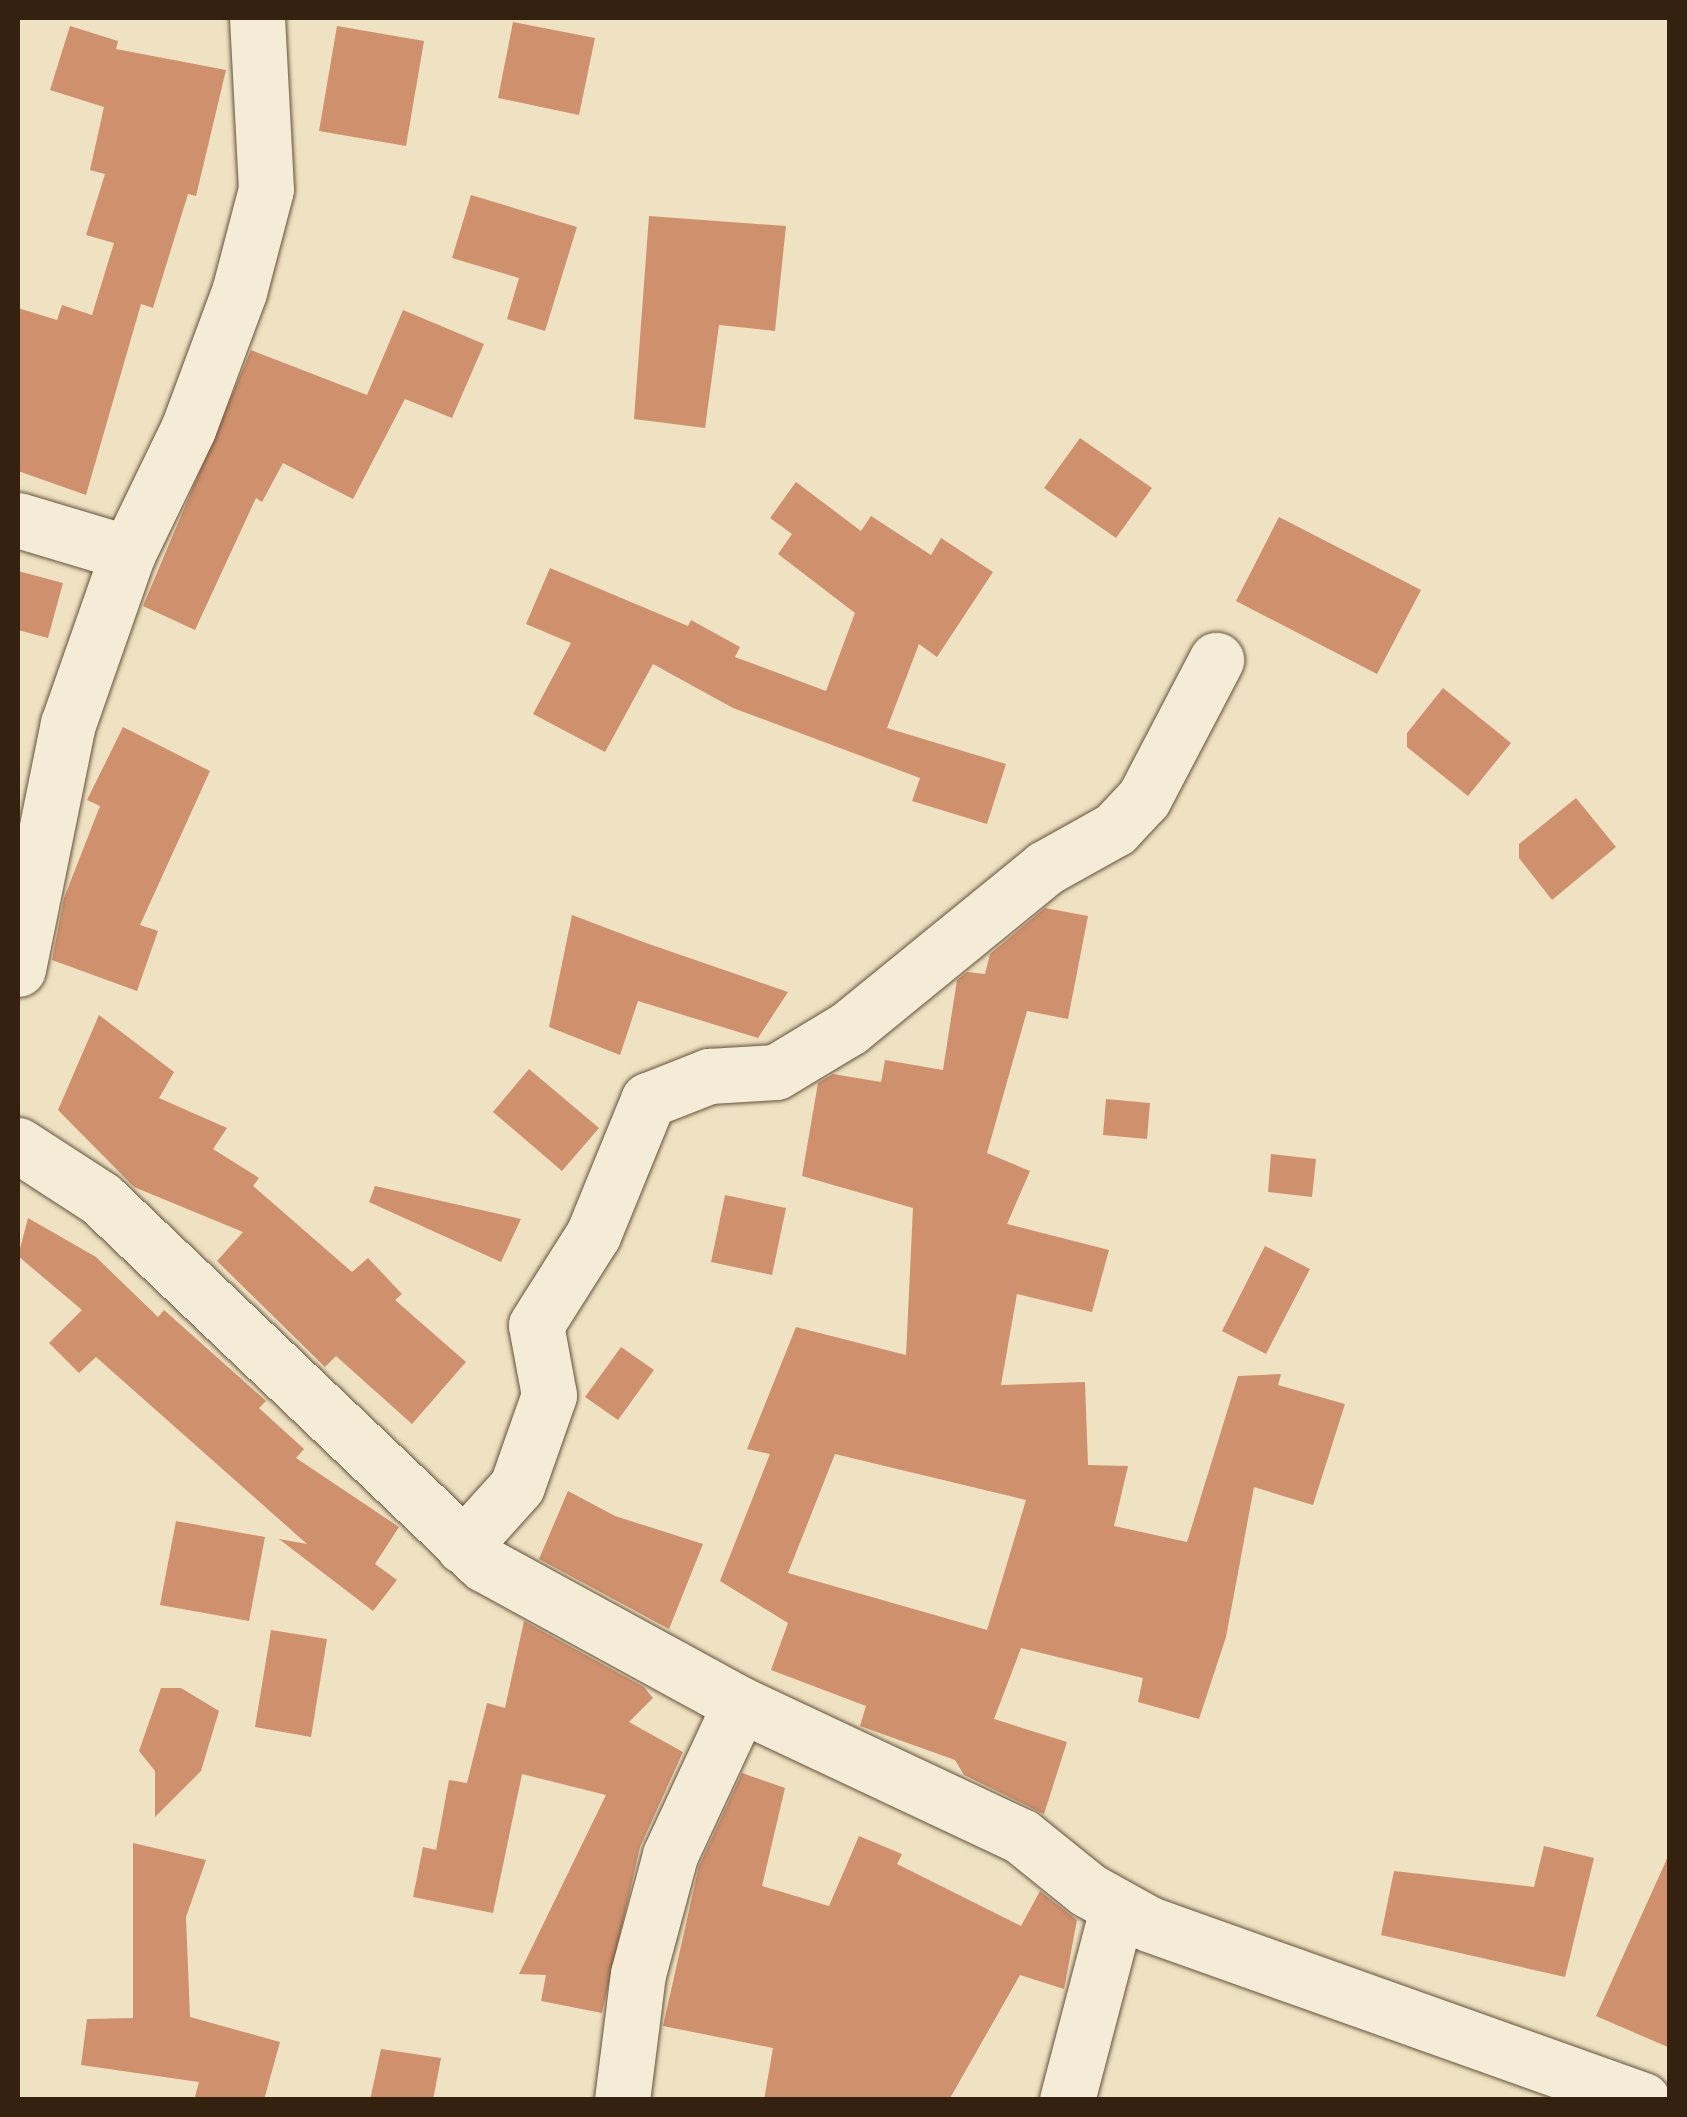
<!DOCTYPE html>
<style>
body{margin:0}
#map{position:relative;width:1687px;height:2117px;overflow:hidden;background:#efe2c2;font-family:"Old Standard TT",serif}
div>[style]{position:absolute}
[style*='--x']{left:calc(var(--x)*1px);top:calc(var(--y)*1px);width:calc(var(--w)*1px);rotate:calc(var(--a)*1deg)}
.building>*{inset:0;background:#cf906d}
.roads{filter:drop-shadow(0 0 2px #64513c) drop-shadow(0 0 2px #64513c)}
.minor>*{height:55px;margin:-27.5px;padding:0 27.5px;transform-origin:27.5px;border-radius:27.5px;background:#f5ecd7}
span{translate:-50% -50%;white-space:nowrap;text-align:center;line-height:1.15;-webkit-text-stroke:9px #f5ecd7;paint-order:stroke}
.frame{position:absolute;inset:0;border:20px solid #35210f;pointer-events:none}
</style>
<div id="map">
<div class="building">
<i style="clip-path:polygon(513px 22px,595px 38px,579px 115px,498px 98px)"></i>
<i style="clip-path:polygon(70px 26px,118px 41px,116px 49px,226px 70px,196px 196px,188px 194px,153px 308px,141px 304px,86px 495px,18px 471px,18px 308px,57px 320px,62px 305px,92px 315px,114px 243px,86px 235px,105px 174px,90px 170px,104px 107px,50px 90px)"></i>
<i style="clip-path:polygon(337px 26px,424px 41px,406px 146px,319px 131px)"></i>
<i style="clip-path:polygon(471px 195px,577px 227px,545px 331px,507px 319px,519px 278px,452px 258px)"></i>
<i style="clip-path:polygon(649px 216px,786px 226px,775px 331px,719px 325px,705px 428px,634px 419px)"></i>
<i style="clip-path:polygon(403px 310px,484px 344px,452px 418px,405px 399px,353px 499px,283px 463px,262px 502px,256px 498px,195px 630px,143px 606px,251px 350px,367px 395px)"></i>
<i style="clip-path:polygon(1080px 438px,1152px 488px,1116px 538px,1044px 488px)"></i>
<i style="clip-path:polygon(796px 482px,861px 531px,871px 516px,931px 555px,941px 538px,993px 572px,937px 657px,919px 644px,887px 728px,1006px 764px,987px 824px,912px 801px,920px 778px,733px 708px,653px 664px,605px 752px,533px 714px,571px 643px,526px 624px,550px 568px,688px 626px,691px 620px,740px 647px,735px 657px,826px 691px,855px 613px,778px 554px,792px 534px,770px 518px)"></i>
<i style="clip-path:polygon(1279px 517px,1421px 590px,1377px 674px,1236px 601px)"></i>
<i style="clip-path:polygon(18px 571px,63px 583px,48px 638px,18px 630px)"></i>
<i style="clip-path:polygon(1443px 688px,1511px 743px,1468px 796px,1407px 747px,1407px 733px)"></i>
<i style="clip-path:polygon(123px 727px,210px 771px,140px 925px,158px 931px,137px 991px,52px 960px,64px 898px,100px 806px,87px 800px)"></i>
<i style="clip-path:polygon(1576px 798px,1616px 847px,1552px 900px,1519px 858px,1519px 844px)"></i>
<i style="clip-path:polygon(evenodd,1045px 908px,1088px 916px,1068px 1019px,1027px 1011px,987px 1153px,1030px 1171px,1007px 1224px,1109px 1250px,1092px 1312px,1017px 1294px,1001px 1385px,1085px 1382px,1088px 1465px,1128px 1466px,1114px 1526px,1187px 1542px,1238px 1376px,1281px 1374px,1278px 1385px,1345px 1404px,1313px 1505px,1254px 1487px,1226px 1637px,1199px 1719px,1138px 1702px,1143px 1678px,1021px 1648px,994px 1719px,1067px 1742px,1044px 1814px,964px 1775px,955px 1760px,860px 1726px,866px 1706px,771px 1670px,788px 1623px,720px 1581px,770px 1454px,747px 1449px,796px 1327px,906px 1355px,913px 1208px,802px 1176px,818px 1083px,833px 1074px,881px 1082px,885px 1060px,943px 1070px,957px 980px,967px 972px,985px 974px,990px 954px,1045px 908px,835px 1454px,1026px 1500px,987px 1630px,788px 1573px,835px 1454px)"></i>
<i style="clip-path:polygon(572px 915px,646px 943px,788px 992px,758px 1038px,638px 1001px,620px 1055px,549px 1027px)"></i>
<i style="clip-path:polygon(99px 1015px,174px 1072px,159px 1098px,227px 1128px,213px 1149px,259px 1178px,253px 1186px,352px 1272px,368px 1258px,402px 1294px,395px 1300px,466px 1362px,412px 1424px,336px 1356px,325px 1367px,217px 1261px,243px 1232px,134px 1187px,58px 1110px)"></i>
<i style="clip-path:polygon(529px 1069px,599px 1128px,562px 1171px,493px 1112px)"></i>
<i style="clip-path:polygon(1106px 1099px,1150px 1103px,1147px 1139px,1103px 1135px)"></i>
<i style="clip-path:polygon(1271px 1154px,1316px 1159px,1312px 1197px,1268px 1192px)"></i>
<i style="clip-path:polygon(375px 1186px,521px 1219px,501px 1262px,369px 1202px)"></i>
<i style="clip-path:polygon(725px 1195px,786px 1208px,772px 1275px,711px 1262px)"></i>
<i style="clip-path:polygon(28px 1218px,96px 1257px,158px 1317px,164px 1310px,266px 1401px,259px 1408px,304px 1449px,296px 1458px,399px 1527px,375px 1564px,397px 1580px,373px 1611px,279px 1539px,307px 1544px,96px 1357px,79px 1373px,49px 1343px,82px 1310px,18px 1256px)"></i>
<i style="clip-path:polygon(1265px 1246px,1310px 1269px,1266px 1354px,1222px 1331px)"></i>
<i style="clip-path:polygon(621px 1347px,654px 1370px,618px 1420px,585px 1397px)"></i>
<i style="clip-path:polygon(568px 1491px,615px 1516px,703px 1544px,669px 1629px,539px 1559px)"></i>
<i style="clip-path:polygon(176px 1521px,265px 1537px,249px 1621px,160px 1605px)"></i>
<i style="clip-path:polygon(524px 1621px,644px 1687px,653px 1698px,629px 1722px,683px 1752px,640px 1847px,602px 2013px,541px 2001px,546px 1975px,519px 1974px,606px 1795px,522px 1774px,493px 1913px,413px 1897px,423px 1847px,436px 1850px,449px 1780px,467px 1783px,487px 1703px,505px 1708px)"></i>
<i style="clip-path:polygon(271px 1630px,327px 1639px,311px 1737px,255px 1727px)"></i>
<i style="clip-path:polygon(161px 1688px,181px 1688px,219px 1711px,201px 1771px,155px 1817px,155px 1771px,139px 1751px)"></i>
<i style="clip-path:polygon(742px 1773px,785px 1788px,762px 1886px,829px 1906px,859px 1836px,902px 1854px,897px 1864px,1021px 1926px,1040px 1891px,1077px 1920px,1064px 1989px,1020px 1975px,949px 2100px,764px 2100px,773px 2048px,663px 2026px,699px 1866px)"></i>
<i style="clip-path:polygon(133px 1843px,206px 1860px,186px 1917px,190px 2017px,280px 2042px,264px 2100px,194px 2100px,199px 2082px,81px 2065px,87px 2019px,133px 2018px)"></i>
<i style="clip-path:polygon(1544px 1846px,1594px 1858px,1565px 1977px,1381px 1935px,1394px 1871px,1534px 1887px)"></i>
<i style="clip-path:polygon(1670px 1852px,1670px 2048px,1596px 2016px)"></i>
<i style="clip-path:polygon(381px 2049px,441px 2058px,433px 2100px,370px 2100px)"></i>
</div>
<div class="roads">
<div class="minor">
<i style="--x:18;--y:520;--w:115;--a:16.7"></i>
<i style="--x:18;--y:969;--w:250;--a:-78.5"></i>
<i style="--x:68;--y:724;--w:181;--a:-70.7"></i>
<i style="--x:128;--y:553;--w:138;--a:-64.2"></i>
<i style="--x:188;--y:429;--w:146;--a:-69.6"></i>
<i style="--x:239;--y:292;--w:106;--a:-75.3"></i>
<i style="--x:266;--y:189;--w:171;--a:-93"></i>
<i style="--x:18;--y:1145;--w:99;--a:33"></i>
<i style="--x:101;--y:1199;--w:529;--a:43.62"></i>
<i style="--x:484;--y:1564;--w:292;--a:28.7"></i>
<i style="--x:740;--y:1704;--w:310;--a:25.2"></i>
<i style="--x:1021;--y:1836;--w:86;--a:38.9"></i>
<i style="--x:1088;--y:1890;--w:70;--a:29.1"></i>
<i style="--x:1149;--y:1924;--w:524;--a:19.61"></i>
<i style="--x:463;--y:1546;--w:81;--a:-48"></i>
<i style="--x:517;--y:1486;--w:96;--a:-70.6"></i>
<i style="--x:549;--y:1395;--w:71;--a:-100.5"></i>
<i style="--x:536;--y:1325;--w:107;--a:-57.7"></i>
<i style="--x:593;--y:1235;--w:146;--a:-67.8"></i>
<i style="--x:648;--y:1100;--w:66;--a:-21.5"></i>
<i style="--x:709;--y:1076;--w:67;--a:-3.4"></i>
<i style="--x:776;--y:1072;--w:85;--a:-31.1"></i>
<i style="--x:849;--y:1028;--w:253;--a:-39.2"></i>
<i style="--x:1045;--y:868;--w:80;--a:-29.1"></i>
<i style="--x:1115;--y:829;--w:42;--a:-46.9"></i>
<i style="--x:1144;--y:798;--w:156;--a:-62.4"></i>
<i style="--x:622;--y:2100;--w:127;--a:-82.8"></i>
<i style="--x:638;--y:1974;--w:123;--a:-74.9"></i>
<i style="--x:670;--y:1855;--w:166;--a:-65.1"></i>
<i style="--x:1067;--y:2100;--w:197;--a:-75.3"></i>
</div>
</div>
<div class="frame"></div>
</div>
